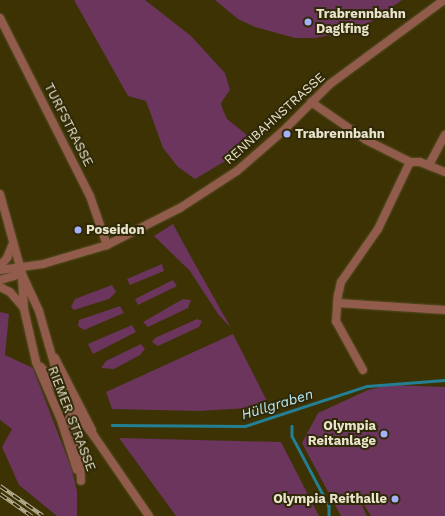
<!DOCTYPE html>
<meta charset="utf-8">
<style>
body{margin:0}
#map{position:relative;width:445px;height:516px;overflow:hidden;background:#3c3204;font-family:"Work Sans",sans-serif}
div>[style]{position:absolute}
[style*='--x']{left:calc(var(--x)*1px);top:calc(var(--y)*1px);width:calc(var(--w)*1px);rotate:calc(var(--a)*1deg)}
.green>*{inset:0;background:#6b355e}
.stream>*{height:2.5px;margin:-1.25px;padding:0 1.25px;transform-origin:1.25px;border-radius:1.25px;background:#247f94}
.roads{filter:drop-shadow(0 0 1px #584e24) drop-shadow(0 0 1px #584e24)}
.minor>*{height:8px;margin:-4px;padding:0 4px;transform-origin:4px;border-radius:4px;background:#925c4c}
.rail>*{height:4px;margin-top:-2px;transform-origin:0;background:repeating-linear-gradient(90deg,#302907 0 8px,#b6b092 0 16px);box-sizing:border-box;border-block:1px solid #b6b092}
.dots>*{width:11px;height:11px;translate:-50% -50%;box-sizing:border-box;border:2px solid #302907;border-radius:50%}
span{translate:-50% -50%;white-space:nowrap;text-align:center;line-height:1.15;-webkit-text-stroke:4px #302907;paint-order:stroke}
.poi-label{font-size:13px;color:#e8e3cc;font-weight:700}
.left{translate:0 -50%;text-align:left}
.right{translate:-100% -50%;text-align:right}
.street-label{font-size:13px;color:#e8e3cc}
.water-label{font-size:14px;color:#b5e8f6;font-style:italic}
</style>
<div id="map">
<div class="green">
<i style="clip-path:polygon(74px 0,145px 0,191px 36px,225px 73px,230px 90px,221px 103px,223px 110px,227px 119px,247px 135px,249px 147px,195px 179px,178px 167px,163px 148px,146px 101px,128px 96px)"></i>
<i style="clip-path:polygon(215px 0,402px 0,365px 26px,348px 32px,315px 38px,295px 38px,255px 27px,238px 19px)"></i>
<i style="clip-path:polygon(173px 224px,191px 257px,231px 328px,218px 314px,190px 271px,154px 236px)"></i>
<i style="clip-path:polygon(162px 264px,164px 271px,130px 285px,127px 279px)"></i>
<i style="clip-path:polygon(173px 280px,177px 286px,138px 305px,135px 299px)"></i>
<i style="clip-path:polygon(112px 285px,116px 292px,109px 299px,74px 310px,71px 307px,75px 299px)"></i>
<i style="clip-path:polygon(183px 299px,191px 300px,188px 308px,148px 327px,143px 322px)"></i>
<i style="clip-path:polygon(120px 306px,124px 313px,84px 330px,78px 326px,79px 320px)"></i>
<i style="clip-path:polygon(0 312px,9px 314px,5px 355px,33px 368px,72px 470px,77px 491px,77px 516px,57px 516px,19px 485px,2px 447px,12px 429px,0 420px)"></i>
<i style="clip-path:polygon(197px 319px,202px 321px,199px 327px,158px 346px,152px 342px,155px 338px)"></i>
<i style="clip-path:polygon(132px 325px,136px 332px,93px 354px,88px 344px)"></i>
<i style="clip-path:polygon(233px 334px,267px 401px,249px 408px,199px 411px,112px 409px,106px 392px)"></i>
<i style="clip-path:polygon(141px 344px,145px 349px,140px 355px,114px 369px,101px 368px,106px 361px)"></i>
<i style="clip-path:polygon(389px 385px,445px 387px,445px 516px,371px 516px,354px 489px,367px 516px,341px 516px,302px 443px,318px 413px,368px 390px)"></i>
<i style="clip-path:polygon(119px 438px,281px 442px,319px 516px,176px 516px)"></i>
</div>
<div class="stream">
<i style="--x:112;--y:425;--w:133;--a:0.4"></i>
<i style="--x:245;--y:426;--w:128;--a:-18.2"></i>
<i style="--x:367;--y:386;--w:78;--a:-4.4"></i>
<i style="--x:292;--y:426;--w:10;--a:90"></i>
<i style="--x:292;--y:436;--w:79;--a:62.1"></i>
<i style="--x:329;--y:506;--w:10;--a:90"></i>
</div>
<div class="roads">
<div class="minor">
<i style="--x:0;--y:18;--w:199;--a:63.2"></i>
<i style="--x:90;--y:196;--w:52;--a:70.9"></i>
<i style="--x:311;--y:102;--w:67;--a:34.6"></i>
<i style="--x:366;--y:140;--w:49;--a:26.6"></i>
<i style="--x:410;--y:162;--w:10;--a:0"></i>
<i style="--x:420;--y:162;--w:27;--a:22"></i>
<i style="--x:429;--y:165;--w:34;--a:-62"></i>
<i style="--x:0;--y:194;--w:83;--a:74.6"></i>
<i style="--x:22;--y:274;--w:41;--a:65.3"></i>
<i style="--x:39;--y:311;--w:149;--a:74"></i>
<i style="--x:80;--y:454;--w:27;--a:88"></i>
<i style="--x:0;--y:266;--w:11;--a:-49"></i>
<i style="--x:7;--y:258;--w:16;--a:-68"></i>
<i style="--x:0;--y:270;--w:43;--a:-7.9"></i>
<i style="--x:43;--y:264;--w:67;--a:-16.5"></i>
<i style="--x:107;--y:245;--w:82;--a:-26.9"></i>
<i style="--x:180;--y:208;--w:68;--a:-33"></i>
<i style="--x:237;--y:171;--w:61;--a:-41"></i>
<i style="--x:283;--y:131;--w:66;--a:-45"></i>
<i style="--x:330;--y:84;--w:142;--a:-36.4"></i>
<i style="--x:22;--y:279;--w:30;--a:86"></i>
<i style="--x:24;--y:309;--w:54;--a:77.2"></i>
<i style="--x:36;--y:362;--w:63;--a:66.7"></i>
<i style="--x:61;--y:420;--w:52;--a:72.3"></i>
<i style="--x:0;--y:280;--w:15;--a:-16"></i>
<i style="--x:14;--y:276;--w:9;--a:-49"></i>
<i style="--x:0;--y:287;--w:11;--a:27"></i>
<i style="--x:10;--y:292;--w:21;--a:49"></i>
<i style="--x:337;--y:303;--w:108;--a:3.7"></i>
<i style="--x:55;--y:358;--w:81;--a:62.8"></i>
<i style="--x:41;--y:367;--w:87;--a:52.5"></i>
<i style="--x:94;--y:436;--w:97;--a:55.5"></i>
<i style="--x:363;--y:370;--w:56;--a:-118.9"></i>
<i style="--x:336;--y:321;--w:26;--a:-86"></i>
<i style="--x:338;--y:295;--w:13;--a:-77"></i>
<i style="--x:341;--y:282;--w:65;--a:-55.1"></i>
<i style="--x:378;--y:229;--w:74;--a:-64.5"></i>
</div>
</div>
<div class="rail">
<i style="--x:0;--y:486;--w:52;--a:34.9"></i>
<i style="--x:0;--y:494;--w:39;--a:35"></i>
</div>
<div class="dots">
<i style="left:308px;top:22px;background:#a5b1fc"></i>
<i style="left:287px;top:134px;background:#a5b1fc"></i>
<i style="left:78px;top:230px;background:#a5b1fc"></i>
<i style="left:384px;top:434px;background:#a5b1fc"></i>
<i style="left:395px;top:499px;background:#a5b1fc"></i>
</div>
<div class="poi-label">
<span class="left" style="left:316px;top:22px">Trabrennbahn<br>Daglfing</span>
<span class="left" style="left:295px;top:134px">Trabrennbahn</span>
<span class="left" style="left:86px;top:230px">Poseidon</span>
<span class="right" style="left:376px;top:434px">Olympia<br>Reitanlage</span>
<span class="right" style="left:387px;top:499px">Olympia Reithalle</span>
</div>
<div class="street-label">
<span style="left:275px;top:119px;rotate:-42deg">RENNBAHNSTRASSE</span>
<span style="left:68px;top:125px;rotate:63deg">TURFSTRASSE</span>
<span style="left:71px;top:419px;rotate:69deg">RIEMER STRASSE</span>
</div>
<div class="water-label">
<span style="left:277px;top:404px;rotate:-17deg">Hüllgraben</span>
</div>
</div>
